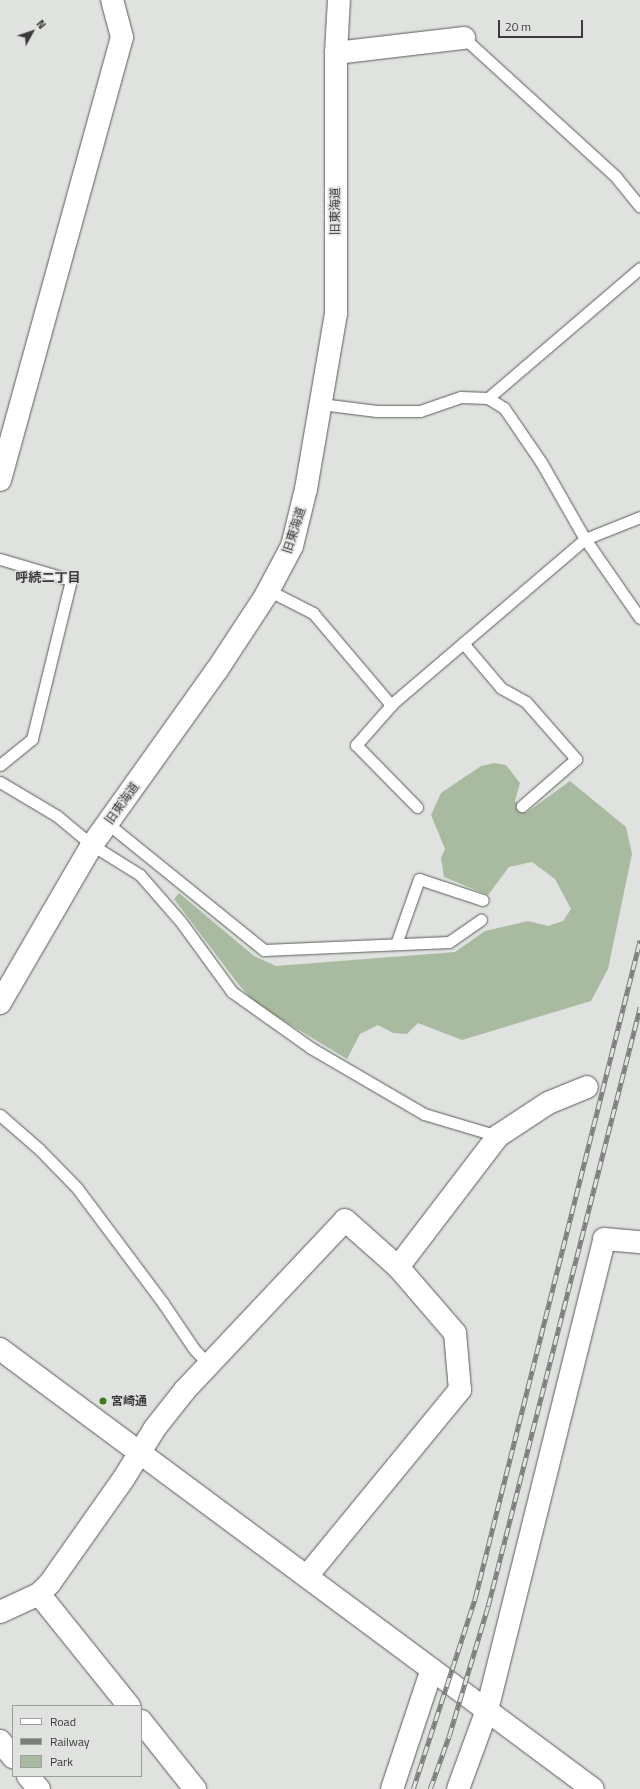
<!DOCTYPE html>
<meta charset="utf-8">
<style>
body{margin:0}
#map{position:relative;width:640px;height:1789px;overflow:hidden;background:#dfe2de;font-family:"Titillium Web","Noto Sans JP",sans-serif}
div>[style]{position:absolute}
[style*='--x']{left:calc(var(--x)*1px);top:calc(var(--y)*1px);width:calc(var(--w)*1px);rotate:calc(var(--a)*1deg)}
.green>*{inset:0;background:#a8bba0}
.roads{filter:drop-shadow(0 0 1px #595c58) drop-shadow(0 0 1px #595c58)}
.service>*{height:11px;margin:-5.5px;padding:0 5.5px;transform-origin:5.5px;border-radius:5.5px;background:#fff}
.minor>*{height:22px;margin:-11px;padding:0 11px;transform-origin:11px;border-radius:11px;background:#fff}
.tertiary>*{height:22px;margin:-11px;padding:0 11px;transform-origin:11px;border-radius:11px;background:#fff}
.rail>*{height:4.5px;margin-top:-2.25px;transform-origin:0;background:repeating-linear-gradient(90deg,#dfe2de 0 9px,#7c7e7c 0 18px);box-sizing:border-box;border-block:1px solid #7c7e7c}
.dots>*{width:11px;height:11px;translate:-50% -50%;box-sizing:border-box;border:2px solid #dfe2de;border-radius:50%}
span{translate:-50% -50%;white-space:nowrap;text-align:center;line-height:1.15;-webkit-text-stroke:3px #dfe2de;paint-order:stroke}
.street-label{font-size:12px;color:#3a3b3a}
.poi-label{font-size:12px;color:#3a3b3a;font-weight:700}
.left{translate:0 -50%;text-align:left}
.neighbourhood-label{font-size:13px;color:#3a3b3a;font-weight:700}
.legend{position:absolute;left:12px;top:1705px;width:130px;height:72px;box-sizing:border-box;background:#dfe2de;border:1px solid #9d9f9c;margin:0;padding:5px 7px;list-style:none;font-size:12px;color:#3a3b3a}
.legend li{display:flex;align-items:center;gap:8px;height:20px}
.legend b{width:20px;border:1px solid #9d9f9c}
.north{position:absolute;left:12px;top:12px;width:40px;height:40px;-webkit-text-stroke:3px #dfe2de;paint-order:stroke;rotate:50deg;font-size:11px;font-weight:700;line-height:16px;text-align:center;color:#3a3b3a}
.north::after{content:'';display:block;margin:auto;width:14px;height:18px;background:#3a3b3a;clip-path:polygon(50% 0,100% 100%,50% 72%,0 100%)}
.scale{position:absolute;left:498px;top:20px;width:85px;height:18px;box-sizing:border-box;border:2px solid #3a3b3a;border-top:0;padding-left:5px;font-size:12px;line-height:14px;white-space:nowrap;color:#3a3b3a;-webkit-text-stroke:3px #dfe2de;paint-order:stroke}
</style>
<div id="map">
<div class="green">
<i style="clip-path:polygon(494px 763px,506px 765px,520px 783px,515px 801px,526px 813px,570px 781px,626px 827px,632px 854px,608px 969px,591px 1001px,462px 1040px,418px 1023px,407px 1034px,393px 1033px,378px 1025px,360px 1034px,347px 1059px,256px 1004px,239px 985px,174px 899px,179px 893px,254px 956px,276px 966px,455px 952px,485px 931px,528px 921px,548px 926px,563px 921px,571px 909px,555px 879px,532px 862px,509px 867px,488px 895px,444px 877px,441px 858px,445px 849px,431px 815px,441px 793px,481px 766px)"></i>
</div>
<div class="roads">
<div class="service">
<i style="--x:464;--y:38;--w:206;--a:42.4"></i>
<i style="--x:616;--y:177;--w:38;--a:51"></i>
<i style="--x:488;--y:398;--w:200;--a:-40.5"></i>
<i style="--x:321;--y:404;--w:56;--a:7.1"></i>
<i style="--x:377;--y:411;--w:43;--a:0"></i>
<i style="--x:420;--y:411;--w:43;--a:-18.9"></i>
<i style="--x:461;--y:397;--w:27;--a:2"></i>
<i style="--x:488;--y:398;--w:19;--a:32"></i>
<i style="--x:504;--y:408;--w:65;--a:55.6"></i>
<i style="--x:541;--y:462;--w:89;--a:60.3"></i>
<i style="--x:585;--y:539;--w:59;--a:-21.8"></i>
<i style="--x:0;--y:559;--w:74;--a:16.5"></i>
<i style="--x:71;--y:580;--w:164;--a:103.8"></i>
<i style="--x:32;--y:739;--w:41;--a:140.9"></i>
<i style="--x:268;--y:590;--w:51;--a:27.1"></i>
<i style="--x:313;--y:613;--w:121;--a:49.7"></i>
<i style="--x:463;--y:643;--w:59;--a:49.8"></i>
<i style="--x:501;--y:688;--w:29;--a:29"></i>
<i style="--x:526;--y:702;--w:76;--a:48.7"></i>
<i style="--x:576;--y:759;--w:72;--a:139"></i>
<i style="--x:0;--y:782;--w:66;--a:30.8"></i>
<i style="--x:57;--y:816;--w:45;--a:39.6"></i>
<i style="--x:92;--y:845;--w:57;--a:32"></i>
<i style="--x:140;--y:875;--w:62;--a:48.9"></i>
<i style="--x:181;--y:922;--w:87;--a:53.9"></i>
<i style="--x:232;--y:992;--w:97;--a:35.3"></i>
<i style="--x:311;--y:1048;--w:131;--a:30.3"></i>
<i style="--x:424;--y:1114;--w:77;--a:16.6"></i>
<i style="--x:417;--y:807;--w:87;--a:-134.5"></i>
<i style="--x:356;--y:745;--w:56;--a:-48.6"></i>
<i style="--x:393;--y:703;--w:253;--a:-40.5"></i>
<i style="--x:585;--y:539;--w:96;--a:55.2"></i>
<i style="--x:107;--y:823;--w:202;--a:39"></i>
<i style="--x:264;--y:950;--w:185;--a:-2.5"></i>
<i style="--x:449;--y:942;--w:39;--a:-35"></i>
<i style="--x:396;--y:944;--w:69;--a:-70.5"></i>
<i style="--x:419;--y:879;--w:67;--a:18.2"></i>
<i style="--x:0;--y:1115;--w:52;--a:41.1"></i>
<i style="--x:39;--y:1149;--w:54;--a:45.7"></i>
<i style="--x:77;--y:1188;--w:144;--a:53.2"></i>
<i style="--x:163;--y:1303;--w:55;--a:56"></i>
<i style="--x:194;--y:1349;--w:21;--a:47"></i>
</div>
<div class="minor">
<i style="--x:336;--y:53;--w:129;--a:-6.7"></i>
<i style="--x:0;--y:480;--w:459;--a:-74.6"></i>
<i style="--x:122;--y:37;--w:38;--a:-105"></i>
<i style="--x:0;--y:1003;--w:183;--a:-59.8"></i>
<i style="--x:92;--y:845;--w:215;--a:-54.5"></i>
<i style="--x:217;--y:670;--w:90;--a:-56.8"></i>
<i style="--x:266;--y:595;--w:55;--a:-62"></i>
<i style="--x:292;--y:546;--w:59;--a:-76.2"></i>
<i style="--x:306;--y:489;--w:179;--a:-80.3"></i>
<i style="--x:336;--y:313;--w:260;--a:-90"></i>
<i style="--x:336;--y:53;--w:53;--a:-86.8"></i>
<i style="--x:307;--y:1576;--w:241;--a:-50.6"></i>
<i style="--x:460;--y:1390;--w:57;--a:-95"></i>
<i style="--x:455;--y:1333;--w:87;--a:-130.8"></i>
<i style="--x:39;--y:1594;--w:144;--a:51.2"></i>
<i style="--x:0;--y:1612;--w:43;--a:-24.8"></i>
<i style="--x:39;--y:1594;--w:16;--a:-45"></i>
<i style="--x:50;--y:1583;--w:128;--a:-54.8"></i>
<i style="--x:124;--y:1478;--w:59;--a:-58.2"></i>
<i style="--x:155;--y:1428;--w:48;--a:-51.7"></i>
<i style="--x:185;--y:1390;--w:233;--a:-46.7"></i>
<i style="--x:345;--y:1220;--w:71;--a:41.6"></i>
<i style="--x:398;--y:1267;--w:165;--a:-52.6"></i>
<i style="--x:498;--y:1136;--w:60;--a:-33.4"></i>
<i style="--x:548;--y:1103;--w:42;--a:-22.3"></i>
<i style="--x:141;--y:1721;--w:87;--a:51.5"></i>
<i style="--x:0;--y:1741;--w:21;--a:51"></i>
<i style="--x:28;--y:1776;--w:17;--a:50"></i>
<i style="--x:392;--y:1789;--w:126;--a:-71.6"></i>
<i style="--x:458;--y:1789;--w:84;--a:-69.8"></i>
<i style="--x:487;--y:1710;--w:485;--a:-76"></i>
<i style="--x:604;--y:1239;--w:36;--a:5"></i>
</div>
<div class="tertiary">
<i style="--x:0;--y:1349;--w:738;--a:36.58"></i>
</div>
</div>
<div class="rail">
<i style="--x:413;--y:1789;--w:201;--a:-72"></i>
<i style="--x:475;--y:1598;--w:678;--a:-75.92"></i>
<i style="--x:430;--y:1789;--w:56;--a:-70.3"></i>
<i style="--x:449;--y:1736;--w:136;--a:-73.3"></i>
<i style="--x:488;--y:1606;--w:618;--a:-75.76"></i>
</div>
<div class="dots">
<i style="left:103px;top:1401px;background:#407d1a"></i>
</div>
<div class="street-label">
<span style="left:335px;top:211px;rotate:-90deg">旧東海道</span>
<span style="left:294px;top:530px;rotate:-72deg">旧東海道</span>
<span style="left:122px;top:803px;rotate:-54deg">旧東海道</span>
</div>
<div class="poi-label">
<span class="left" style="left:111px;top:1401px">宮崎通</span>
</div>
<div class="neighbourhood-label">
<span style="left:48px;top:577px">呼続二丁目</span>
</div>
<ul class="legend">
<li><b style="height:5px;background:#fff"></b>Road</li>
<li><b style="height:5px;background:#7c7e7c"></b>Railway</li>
<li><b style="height:11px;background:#a8bba0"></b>Park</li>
</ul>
<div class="north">N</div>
<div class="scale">20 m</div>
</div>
